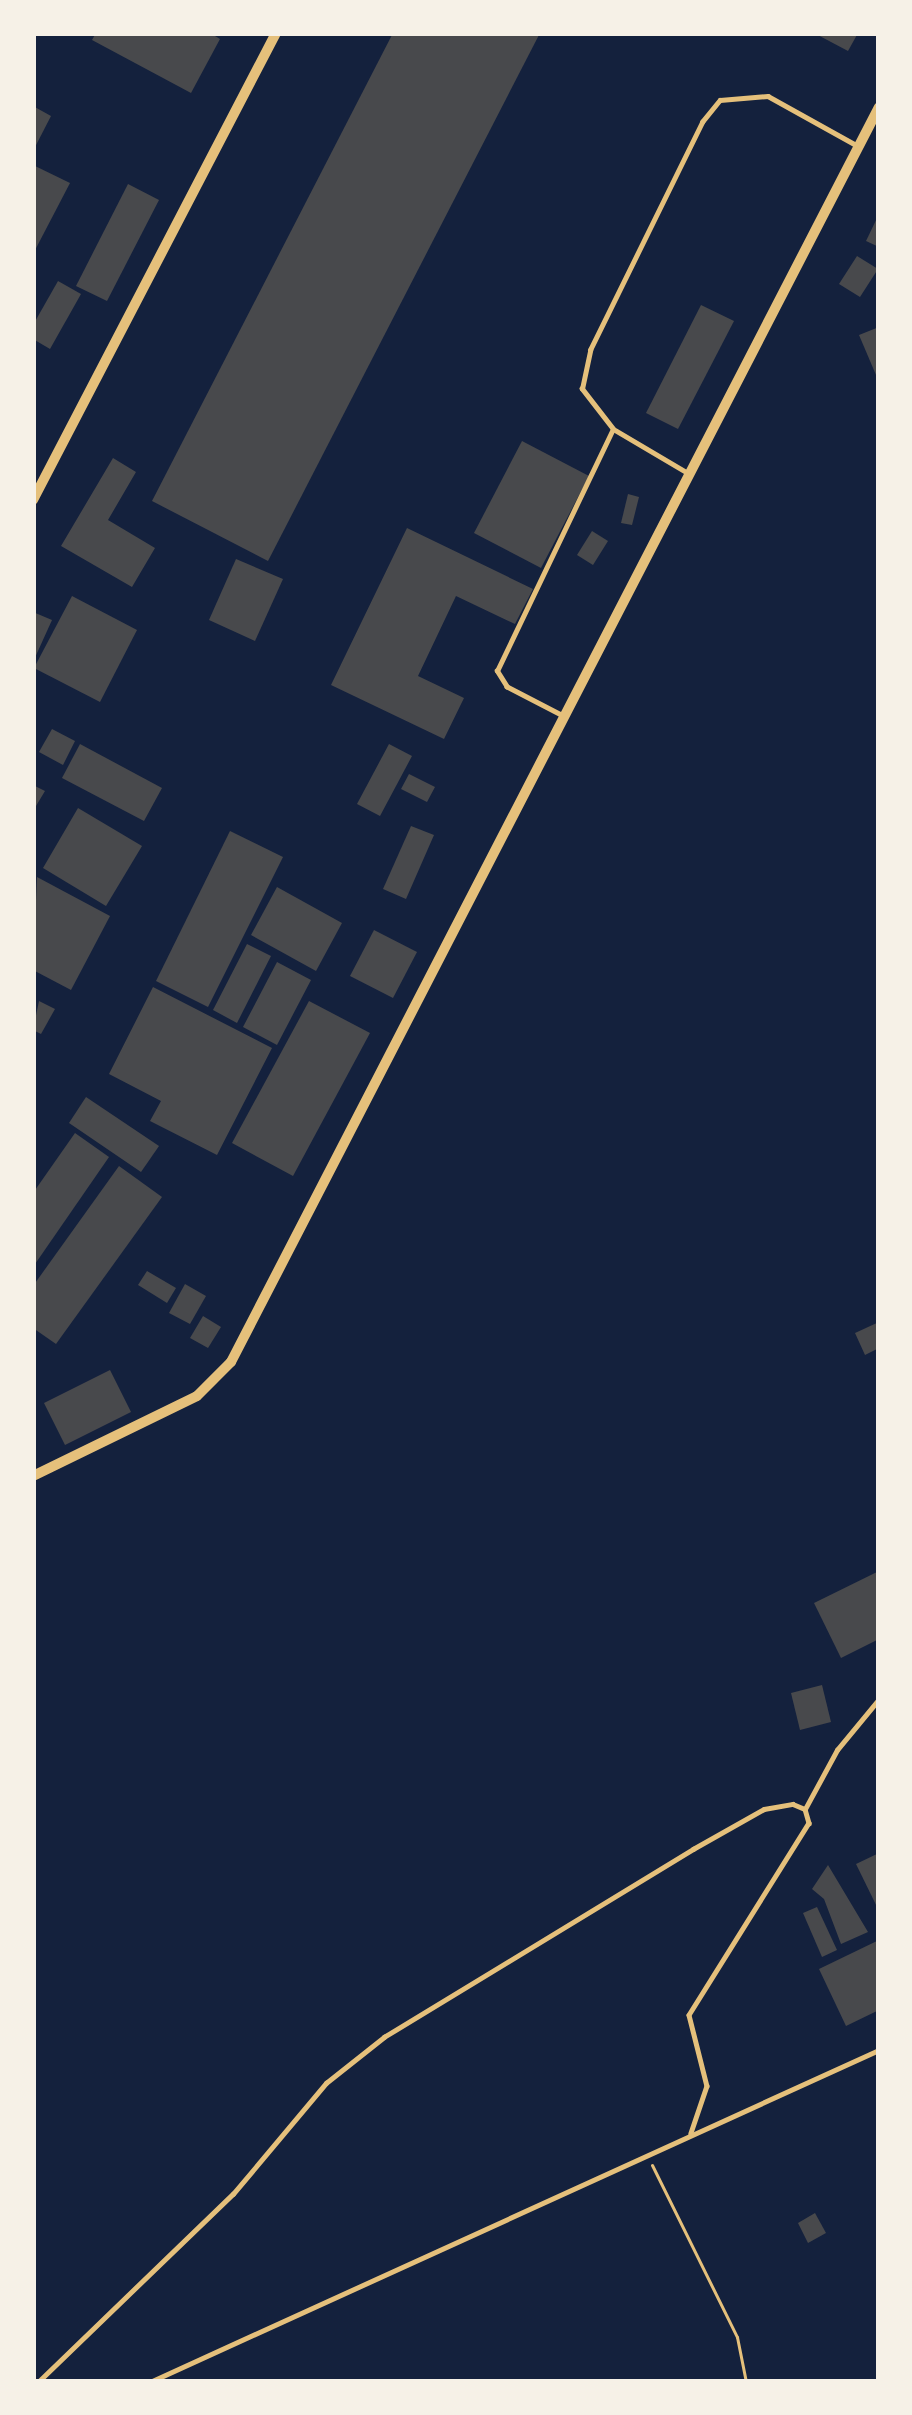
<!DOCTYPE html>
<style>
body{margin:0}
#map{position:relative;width:912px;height:2415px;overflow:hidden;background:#14213d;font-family:"Titillium Web",sans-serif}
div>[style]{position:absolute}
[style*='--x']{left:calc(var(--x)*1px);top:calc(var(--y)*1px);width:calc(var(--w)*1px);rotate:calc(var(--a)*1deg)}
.building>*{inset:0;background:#48494c}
.path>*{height:3px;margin:-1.5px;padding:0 1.5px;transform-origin:1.5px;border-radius:1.5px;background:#e5c07b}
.service>*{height:4.5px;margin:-2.25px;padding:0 2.25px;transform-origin:2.25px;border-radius:2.25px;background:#e5c07b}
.minor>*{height:10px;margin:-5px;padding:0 5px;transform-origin:5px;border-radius:5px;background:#e5c07b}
span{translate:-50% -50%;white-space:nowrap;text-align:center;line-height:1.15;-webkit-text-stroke:10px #f6f1e7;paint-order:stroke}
.frame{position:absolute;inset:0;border:36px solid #f6f1e7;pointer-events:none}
</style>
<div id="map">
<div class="building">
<i style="clip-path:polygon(96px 33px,210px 33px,220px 39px,191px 93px,92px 40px)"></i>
<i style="clip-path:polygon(393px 33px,540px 33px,268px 561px,152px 501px)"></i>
<i style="clip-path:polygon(814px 33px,858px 33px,848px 51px)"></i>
<i style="clip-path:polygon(33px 106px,51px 116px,33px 151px)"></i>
<i style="clip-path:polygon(33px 165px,70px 183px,33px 254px)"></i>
<i style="clip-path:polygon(128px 184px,159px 200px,107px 301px,76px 286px)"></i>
<i style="clip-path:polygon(879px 214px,879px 247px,866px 241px)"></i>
<i style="clip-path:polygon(857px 256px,878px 269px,860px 297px,839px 284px)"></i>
<i style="clip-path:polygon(58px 281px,81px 294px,50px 349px,33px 339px,33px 325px)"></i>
<i style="clip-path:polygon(701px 305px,734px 321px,678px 429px,646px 413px)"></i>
<i style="clip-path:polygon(879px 327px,879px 382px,859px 335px)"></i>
<i style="clip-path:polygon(522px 441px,589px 476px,541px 568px,474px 533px)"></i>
<i style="clip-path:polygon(113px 458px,136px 472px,108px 520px,155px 548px,132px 587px,61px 546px)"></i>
<i style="clip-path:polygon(628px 494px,639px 497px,632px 525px,621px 523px)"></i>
<i style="clip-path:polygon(407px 528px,533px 589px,515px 624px,456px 596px,418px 676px,464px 698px,444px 739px,331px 685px)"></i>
<i style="clip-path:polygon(592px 531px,608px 541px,593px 565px,577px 555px)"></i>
<i style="clip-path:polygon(236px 559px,283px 579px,255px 641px,209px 620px)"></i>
<i style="clip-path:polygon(72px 596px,137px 630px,100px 702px,34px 668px)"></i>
<i style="clip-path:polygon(33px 612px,52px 620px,33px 662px)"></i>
<i style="clip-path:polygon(52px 729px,75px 741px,63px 765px,39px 752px)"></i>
<i style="clip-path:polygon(80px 744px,162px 788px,144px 821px,62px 778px)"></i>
<i style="clip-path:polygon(389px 744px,412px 756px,380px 816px,357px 804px)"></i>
<i style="clip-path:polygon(409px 774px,435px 787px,427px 802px,401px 789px)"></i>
<i style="clip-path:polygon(33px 785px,45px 791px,33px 811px)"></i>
<i style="clip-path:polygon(78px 808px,142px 846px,106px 906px,43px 868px)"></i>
<i style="clip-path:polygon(411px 826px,434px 835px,406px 899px,383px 889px)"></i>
<i style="clip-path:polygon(230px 831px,283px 857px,208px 1007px,156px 981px)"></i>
<i style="clip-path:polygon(37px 877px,110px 916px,71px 990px,33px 970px)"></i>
<i style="clip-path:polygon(277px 887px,342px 923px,316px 971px,251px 935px)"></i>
<i style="clip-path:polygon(374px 930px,417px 952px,393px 998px,350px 976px)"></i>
<i style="clip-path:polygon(247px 944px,271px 956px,237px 1023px,213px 1010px)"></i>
<i style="clip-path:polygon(277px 962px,311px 980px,277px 1045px,243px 1027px)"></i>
<i style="clip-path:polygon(153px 987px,272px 1048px,217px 1155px,150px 1121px,161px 1101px,109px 1074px)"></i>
<i style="clip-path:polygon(39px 1001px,55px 1009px,41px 1034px,33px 1030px)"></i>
<i style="clip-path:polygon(309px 1001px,370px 1033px,293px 1176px,232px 1143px)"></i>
<i style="clip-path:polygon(86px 1097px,159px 1146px,141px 1172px,69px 1123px)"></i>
<i style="clip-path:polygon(75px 1133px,109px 1157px,33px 1267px,33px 1193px)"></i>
<i style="clip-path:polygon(119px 1166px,162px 1197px,56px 1344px,33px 1328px,33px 1286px)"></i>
<i style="clip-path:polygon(147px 1271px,176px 1288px,167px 1303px,138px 1285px)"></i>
<i style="clip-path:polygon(185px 1284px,206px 1296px,190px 1324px,169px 1313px)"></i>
<i style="clip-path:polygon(203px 1316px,221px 1327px,208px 1348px,190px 1338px)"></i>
<i style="clip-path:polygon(879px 1322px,879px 1348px,865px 1355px,855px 1333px)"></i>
<i style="clip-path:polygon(110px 1370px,131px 1412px,65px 1445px,44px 1403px)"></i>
<i style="clip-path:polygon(879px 1571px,879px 1639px,841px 1658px,814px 1603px)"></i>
<i style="clip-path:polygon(822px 1685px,831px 1722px,800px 1730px,791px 1693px)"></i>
<i style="clip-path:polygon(879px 1853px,879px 1911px,856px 1864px)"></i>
<i style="clip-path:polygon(828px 1865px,868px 1932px,841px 1944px,824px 1899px,812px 1889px)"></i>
<i style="clip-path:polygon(817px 1907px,837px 1950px,822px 1957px,803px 1913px)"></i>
<i style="clip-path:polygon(879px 1940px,879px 2010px,846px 2026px,819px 1969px)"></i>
<i style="clip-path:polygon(815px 2213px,826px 2233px,808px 2243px,798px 2223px)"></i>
</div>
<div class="path">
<i style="--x:652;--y:2165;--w:192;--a:63.7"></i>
<i style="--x:737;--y:2337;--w:46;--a:78.7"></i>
</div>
<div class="service">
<i style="--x:615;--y:430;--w:85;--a:30.5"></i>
<i style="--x:561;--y:715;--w:61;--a:-152.6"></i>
<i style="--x:507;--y:687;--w:19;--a:-122"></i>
<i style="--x:497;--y:671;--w:268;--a:-64.4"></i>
<i style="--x:613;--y:429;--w:51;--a:-127.8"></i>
<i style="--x:582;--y:389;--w:40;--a:-78"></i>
<i style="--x:590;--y:350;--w:254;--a:-63.8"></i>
<i style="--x:702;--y:122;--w:28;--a:-51"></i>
<i style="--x:720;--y:100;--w:48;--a:-4.8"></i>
<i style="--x:768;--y:96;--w:103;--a:29.1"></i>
<i style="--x:805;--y:1809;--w:67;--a:-61.5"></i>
<i style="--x:837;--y:1750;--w:66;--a:-50.5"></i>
<i style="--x:38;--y:2382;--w:271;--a:-44"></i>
<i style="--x:233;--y:2194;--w:145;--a:-50"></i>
<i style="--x:326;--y:2083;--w:74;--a:-38.4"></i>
<i style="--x:384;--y:2037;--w:362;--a:-31.3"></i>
<i style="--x:693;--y:1849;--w:81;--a:-29.4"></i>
<i style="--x:764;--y:1809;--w:29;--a:-10"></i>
<i style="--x:793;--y:1804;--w:13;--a:23"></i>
<i style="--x:805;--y:1809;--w:15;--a:74"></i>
<i style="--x:809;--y:1823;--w:226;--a:122"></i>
<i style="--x:689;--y:2015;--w:73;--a:75.8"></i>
<i style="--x:707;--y:2086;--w:50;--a:108.8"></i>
<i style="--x:150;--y:2382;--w:801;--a:-24.49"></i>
</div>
<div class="minor">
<i style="--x:33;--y:500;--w:526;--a:-62.51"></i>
<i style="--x:33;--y:1476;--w:182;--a:-26"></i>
<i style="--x:197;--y:1396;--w:48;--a:-45"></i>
<i style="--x:231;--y:1362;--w:1412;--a:-62.69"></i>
</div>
<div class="frame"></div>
</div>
